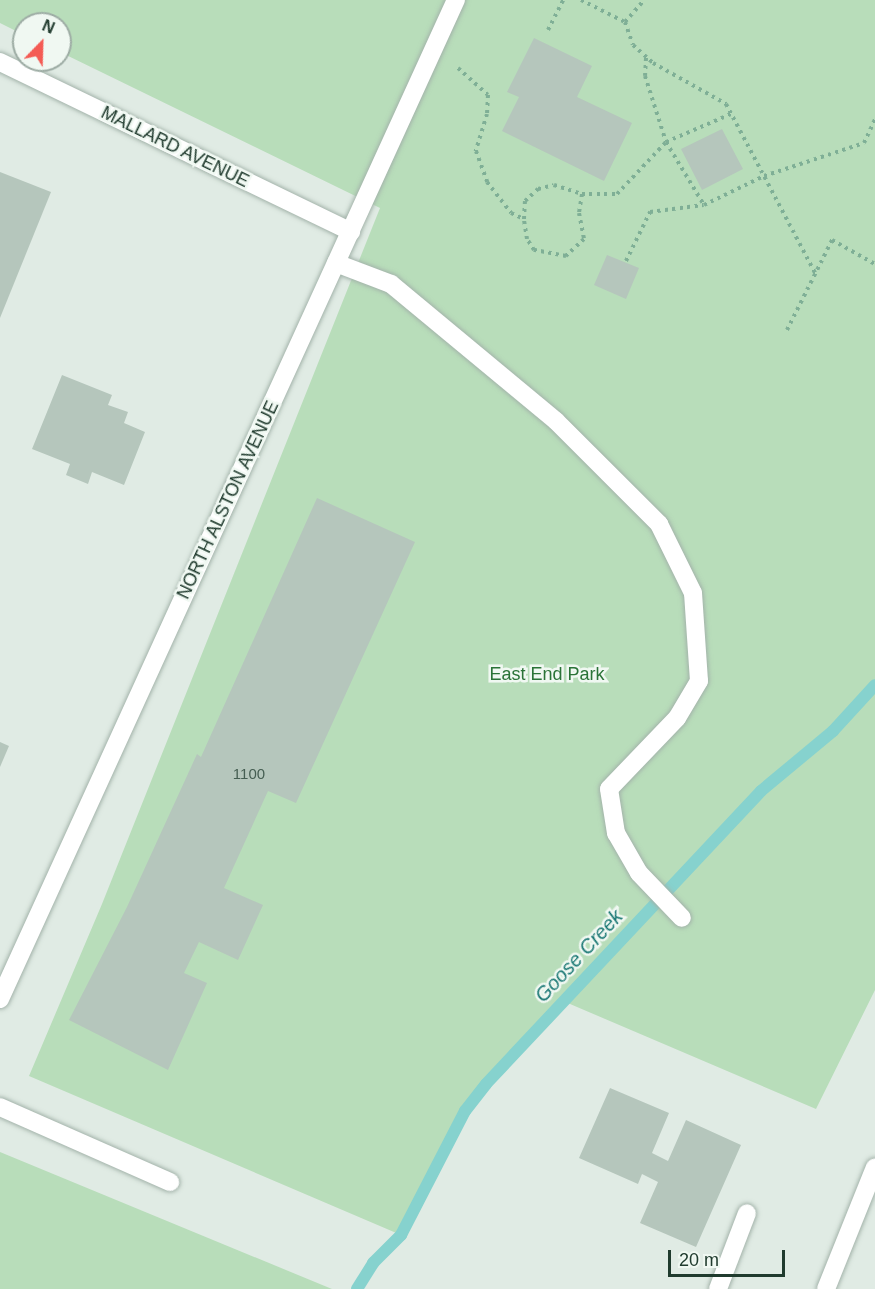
<!DOCTYPE html>
<style>
body{margin:0}
#map{position:relative;width:875px;height:1289px;overflow:hidden;background:#e0ebe4;font-family:Helvetica,sans-serif}
div>[style]{position:absolute}
[style*='--x']{left:calc(var(--x)*1px);top:calc(var(--y)*1px);width:calc(var(--w)*1px);rotate:calc(var(--a)*1deg)}
.green>*{inset:0;background:#b8ddba}
.stream>*{height:12px;margin:-6px;padding:0 6px;transform-origin:6px;border-radius:6px;background:#86d2ce}
.building>*{inset:0;background:#b5c6bc}
.path>*{height:4px;margin-top:-2px;transform-origin:0;background:repeating-linear-gradient(90deg,#7faf96 0 3px,transparent 0 7.5px)}
.roads{filter:drop-shadow(0 0 2px #a3b3aa) drop-shadow(0 0 2px #a3b3aa)}
.lane>*{height:18px;margin:-9px;padding:0 9px;transform-origin:9px;border-radius:9px;background:#fff}
.street>*{height:18px;margin:-9px;padding:0 9px;transform-origin:9px;border-radius:9px;background:#fff}
.secondary>*{height:18px;margin:-9px;padding:0 9px;transform-origin:9px;border-radius:9px;background:#fff}
span{translate:-50% -50%;white-space:nowrap;text-align:center;line-height:1.15;-webkit-text-stroke:5px #f0f8f2;paint-order:stroke}
.number-label{font-size:15px;color:#455e52}
.number-label span{-webkit-text-stroke-width:0}
.street-label{font-size:18px;color:#203b2e}
.park-label{font-size:18px;color:#2a7337}
.water-label{font-size:20px;color:#1a7874;font-style:italic}
.north{position:absolute;left:12px;top:12px;width:60px;height:60px;box-sizing:border-box;background:#f0f8f2;border:2px solid #9daca4;border-radius:50%;rotate:23deg;font-size:16px;font-weight:700;line-height:24px;text-align:center;color:#203b2e}
.north::after{content:'';display:block;margin:auto;width:21px;height:27px;background:#f45b54;clip-path:polygon(50% 0,100% 100%,50% 72%,0 100%)}
.scale{position:absolute;left:668px;top:1250px;width:117px;height:27px;box-sizing:border-box;border:3px solid #203b2e;border-top:0;padding-left:8px;font-size:18px;line-height:21px;white-space:nowrap;color:#203b2e;-webkit-text-stroke:4px #f0f8f2;paint-order:stroke}
</style>
<div id="map">
<div class="green">
<i style="clip-path:polygon(0 0,875px 0,875px 990px,816px 1109px,563px 1001px,465px 1111px,401px 1235px,29px 1076px,102px 904px,380px 208px,60px 52px,60px 24px,24px 24px,24px 35px,0 23px)"></i>
<i style="clip-path:polygon(0 1152px,332px 1289px,0 1289px)"></i>
</div>
<div class="stream">
<i style="--x:357;--y:1289;--w:31;--a:-58"></i>
<i style="--x:373;--y:1263;--w:40;--a:-45"></i>
<i style="--x:401;--y:1235;--w:140;--a:-62.7"></i>
<i style="--x:465;--y:1111;--w:34;--a:-52"></i>
<i style="--x:486;--y:1084;--w:402;--a:-46.8"></i>
<i style="--x:761;--y:791;--w:94;--a:-39.8"></i>
<i style="--x:833;--y:731;--w:62;--a:-47.6"></i>
</div>
<div class="building">
<i style="clip-path:polygon(534px 38px,592px 66px,577px 97px,632px 123px,604px 181px,502px 131px,519px 97px,507px 92px)"></i>
<i style="clip-path:polygon(722px 129px,743px 169px,702px 190px,681px 149px)"></i>
<i style="clip-path:polygon(0 172px,51px 192px,0 318px)"></i>
<i style="clip-path:polygon(607px 255px,639px 268px,626px 299px,594px 285px)"></i>
<i style="clip-path:polygon(62px 375px,112px 395px,108px 405px,128px 412px,124px 423px,145px 432px,124px 485px,92px 472px,88px 484px,66px 475px,70px 464px,32px 449px)"></i>
<i style="clip-path:polygon(317px 498px,415px 542px,296px 803px,268px 791px,224px 888px,263px 905px,238px 960px,199px 942px,184px 973px,207px 983px,168px 1070px,69px 1020px,127px 907px,197px 754px,201px 757px)"></i>
<i style="clip-path:polygon(0 742px,9px 746px,0 767px)"></i>
<i style="clip-path:polygon(610px 1088px,669px 1113px,652px 1153px,668px 1161px,686px 1120px,741px 1145px,696px 1247px,640px 1223px,658px 1182px,642px 1174px,638px 1184px,579px 1158px)"></i>
</div>
<div class="path">
<i style="--x:581;--y:0;--w:49;--a:26.6"></i>
<i style="--x:625;--y:22;--w:29;--a:-49"></i>
<i style="--x:625;--y:22;--w:24;--a:71"></i>
<i style="--x:633;--y:45;--w:27;--a:42"></i>
<i style="--x:653;--y:63;--w:84;--a:29.3"></i>
<i style="--x:726;--y:104;--w:191;--a:62.2"></i>
<i style="--x:548;--y:30;--w:34;--a:-63"></i>
<i style="--x:646;--y:58;--w:18;--a:93"></i>
<i style="--x:645;--y:76;--w:69;--a:72.3"></i>
<i style="--x:666;--y:142;--w:74;--a:58.9"></i>
<i style="--x:458;--y:68;--w:40;--a:42"></i>
<i style="--x:488;--y:95;--w:19;--a:93"></i>
<i style="--x:487;--y:114;--w:39;--a:107"></i>
<i style="--x:476;--y:151;--w:33;--a:70"></i>
<i style="--x:487;--y:182;--w:39;--a:52"></i>
<i style="--x:511;--y:213;--w:14;--a:25"></i>
<i style="--x:582;--y:194;--w:19;--a:99"></i>
<i style="--x:579;--y:213;--w:26;--a:79"></i>
<i style="--x:584;--y:239;--w:25;--a:137"></i>
<i style="--x:566;--y:256;--w:33;--a:-169"></i>
<i style="--x:534;--y:250;--w:13;--a:-122"></i>
<i style="--x:527;--y:239;--w:20;--a:-99"></i>
<i style="--x:524;--y:219;--w:18;--a:-87"></i>
<i style="--x:525;--y:201;--w:18;--a:-43"></i>
<i style="--x:538;--y:189;--w:16;--a:-14"></i>
<i style="--x:554;--y:185;--w:29;--a:18"></i>
<i style="--x:582;--y:194;--w:35;--a:0"></i>
<i style="--x:617;--y:194;--w:71;--a:-46.7"></i>
<i style="--x:666;--y:142;--w:71;--a:-23.3"></i>
<i style="--x:626;--y:261;--w:55;--a:-63.9"></i>
<i style="--x:650;--y:212;--w:54;--a:-7.4"></i>
<i style="--x:704;--y:205;--w:67;--a:-25.8"></i>
<i style="--x:764;--y:176;--w:105;--a:-18.3"></i>
<i style="--x:864;--y:143;--w:26;--a:-65"></i>
<i style="--x:787;--y:330;--w:101;--a:-63.4"></i>
<i style="--x:832;--y:240;--w:49;--a:29.2"></i>
</div>
<div class="roads">
<div class="lane">
<i style="--x:336;--y:263;--w:59;--a:20.9"></i>
<i style="--x:391;--y:284;--w:214;--a:39.7"></i>
<i style="--x:556;--y:421;--w:146;--a:45"></i>
<i style="--x:659;--y:524;--w:77;--a:63.8"></i>
<i style="--x:693;--y:593;--w:88;--a:86.1"></i>
<i style="--x:699;--y:681;--w:43;--a:120.7"></i>
<i style="--x:677;--y:718;--w:98;--a:133.8"></i>
<i style="--x:609;--y:789;--w:45;--a:81"></i>
<i style="--x:616;--y:833;--w:46;--a:60.1"></i>
<i style="--x:639;--y:873;--w:62;--a:46.3"></i>
<i style="--x:0;--y:1107;--w:186;--a:23.8"></i>
<i style="--x:718;--y:1289;--w:81;--a:-69.1"></i>
<i style="--x:826;--y:1289;--w:131;--a:-68.1"></i>
</div>
<div class="street">
<i style="--x:0;--y:62;--w:390;--a:25.8"></i>
</div>
<div class="secondary">
<i style="--x:0;--y:999;--w:1098;--a:-65.47"></i>
</div>
</div>
<div class="number-label">
<span style="left:249px;top:774px">1100</span>
</div>
<div class="street-label">
<span style="left:175px;top:147px;rotate:26deg">MALLARD AVENUE</span>
<span style="left:228px;top:500px;rotate:-65deg">NORTH ALSTON AVENUE</span>
</div>
<div class="park-label">
<span style="left:547px;top:674px">East End Park</span>
</div>
<div class="water-label">
<span style="left:579px;top:956px;rotate:-47deg">Goose Creek</span>
</div>
<div class="north">N</div>
<div class="scale">20 m</div>
</div>
